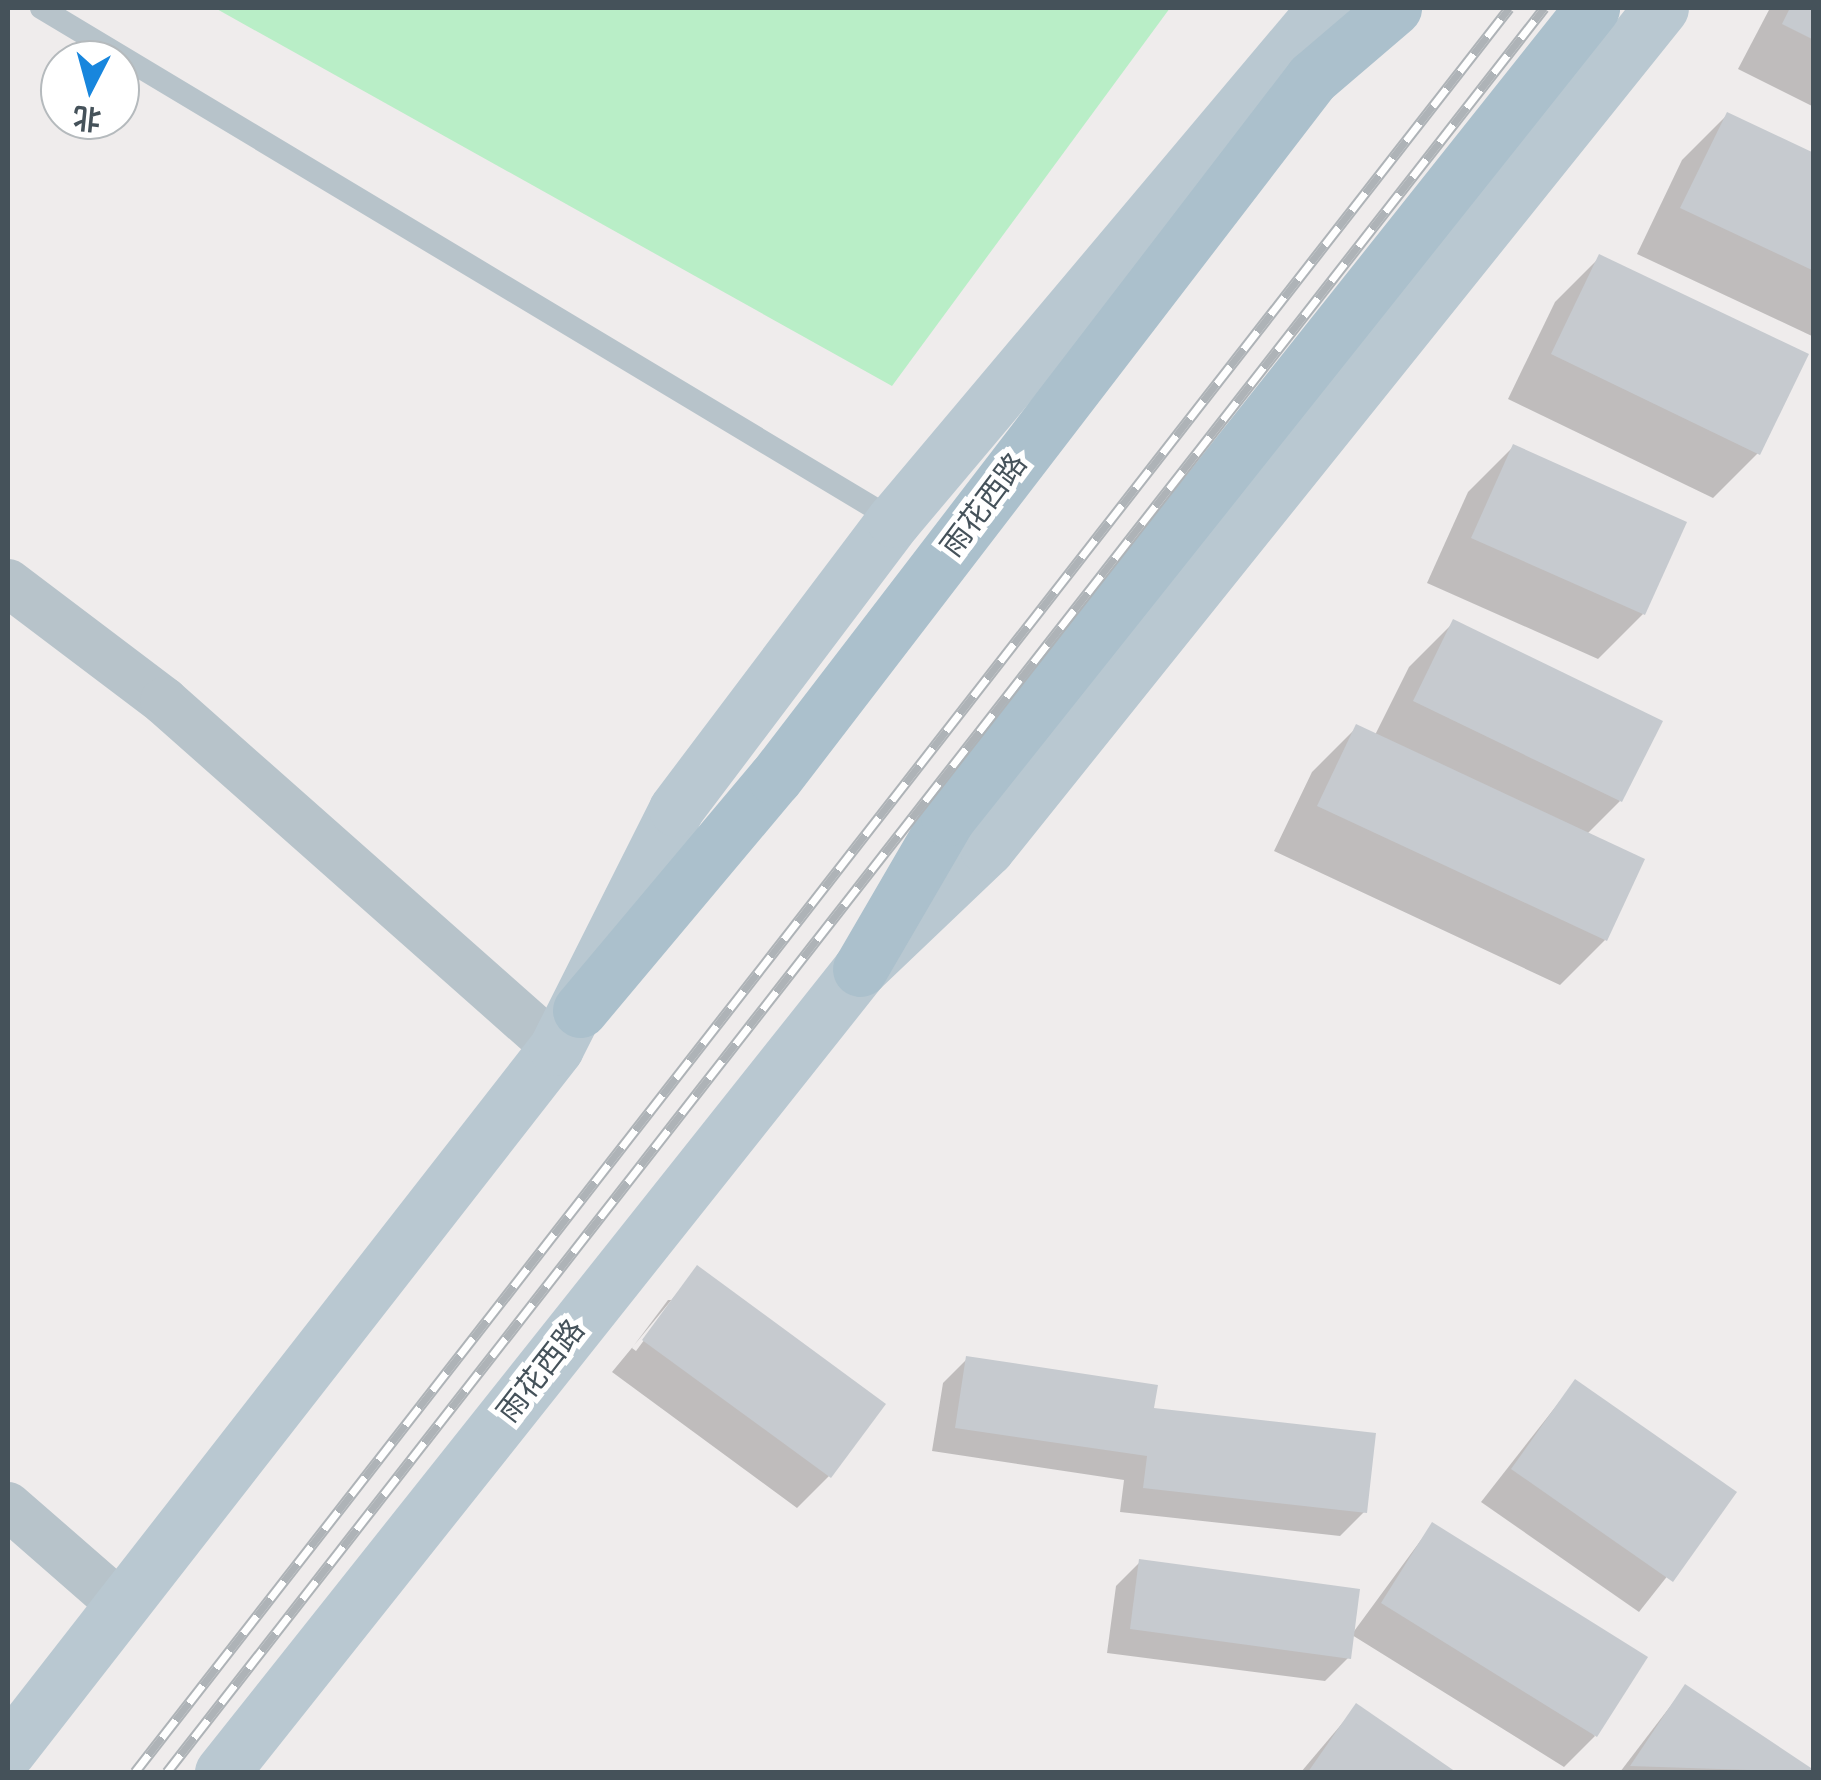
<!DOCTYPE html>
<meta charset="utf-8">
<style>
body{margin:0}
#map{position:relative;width:1821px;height:1780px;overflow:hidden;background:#efecec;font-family:Helvetica,"Noto Sans SC",sans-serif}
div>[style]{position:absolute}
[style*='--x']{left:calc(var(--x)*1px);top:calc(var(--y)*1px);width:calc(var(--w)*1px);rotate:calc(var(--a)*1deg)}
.green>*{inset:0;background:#b9eec7}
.shadow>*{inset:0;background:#0003}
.building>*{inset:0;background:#c6cacf}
.lane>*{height:22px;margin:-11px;padding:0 11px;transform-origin:11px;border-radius:11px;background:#b7c3ca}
.street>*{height:48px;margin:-24px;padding:0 24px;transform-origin:24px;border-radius:24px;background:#b7c3ca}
.secondary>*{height:55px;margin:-27.5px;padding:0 27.5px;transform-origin:27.5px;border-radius:27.5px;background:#b9c8d1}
.primary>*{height:55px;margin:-27.5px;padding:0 27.5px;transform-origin:27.5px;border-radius:27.5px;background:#abc0cc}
.rail>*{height:11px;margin-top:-5.5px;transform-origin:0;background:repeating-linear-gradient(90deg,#fff 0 22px,#aeb3b7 0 44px);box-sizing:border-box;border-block:2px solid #aeb3b7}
span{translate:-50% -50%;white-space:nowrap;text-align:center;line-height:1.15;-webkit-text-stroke:10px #fff;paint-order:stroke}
.street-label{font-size:30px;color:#45525a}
.frame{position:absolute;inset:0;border:10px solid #45525a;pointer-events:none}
.north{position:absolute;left:40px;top:40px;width:100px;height:100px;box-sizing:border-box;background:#fff;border:2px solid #b5babd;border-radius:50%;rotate:186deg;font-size:28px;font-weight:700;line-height:40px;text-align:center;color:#45525a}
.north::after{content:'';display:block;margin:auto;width:35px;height:45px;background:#1886dd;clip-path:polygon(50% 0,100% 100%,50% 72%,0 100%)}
</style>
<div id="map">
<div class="green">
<i style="clip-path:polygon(215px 8px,1170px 8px,892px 386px)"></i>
</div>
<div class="shadow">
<i style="clip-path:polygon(1770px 8px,1814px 8px,1814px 107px,1738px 69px)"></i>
<i style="clip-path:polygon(1727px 115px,1814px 156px,1814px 337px,1637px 254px,1682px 160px)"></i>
<i style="clip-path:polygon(1600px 257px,1758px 453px,1713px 498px,1508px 399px,1555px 302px)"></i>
<i style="clip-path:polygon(1513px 447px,1643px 614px,1598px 659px,1427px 583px,1468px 492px)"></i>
<i style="clip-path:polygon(1454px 622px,1620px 801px,1587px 834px,1605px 940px,1560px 985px,1274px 851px,1312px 772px,1357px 727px,1375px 735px,1409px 667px)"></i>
<i style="clip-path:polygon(evenodd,697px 1269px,829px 1476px,797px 1508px,612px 1372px,697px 1269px,668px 1300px,674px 1300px,636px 1351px,632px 1348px,668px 1300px)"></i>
<i style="clip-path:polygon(967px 1359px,1364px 1512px,1340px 1536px,1120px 1512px,1124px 1480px,932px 1451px,943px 1383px)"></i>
<i style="clip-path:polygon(1575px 1382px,1733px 1493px,1639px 1612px,1481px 1502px)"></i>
<i style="clip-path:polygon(1432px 1525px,1595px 1736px,1564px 1767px,1352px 1635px,1349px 1657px,1325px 1681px,1107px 1653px,1116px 1586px,1140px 1562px,1352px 1634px)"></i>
<i style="clip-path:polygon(1685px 1687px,1813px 1772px,1620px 1772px)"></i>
<i style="clip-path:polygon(1356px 1707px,1452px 1772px,1301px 1772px)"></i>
</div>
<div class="building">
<i style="clip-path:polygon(1790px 8px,1814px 8px,1814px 40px,1782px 24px)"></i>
<i style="clip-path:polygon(1727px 112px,1814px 153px,1814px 271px,1680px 208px)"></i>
<i style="clip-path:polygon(1599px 254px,1809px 354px,1760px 455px,1551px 354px)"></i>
<i style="clip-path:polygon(1513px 444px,1687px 522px,1645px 615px,1471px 538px)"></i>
<i style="clip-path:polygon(1453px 619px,1663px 721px,1622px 802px,1413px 701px)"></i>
<i style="clip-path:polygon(1356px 724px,1645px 859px,1607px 941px,1317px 806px)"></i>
<i style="clip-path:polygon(697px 1265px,886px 1404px,831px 1478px,642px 1340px)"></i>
<i style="clip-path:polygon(966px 1356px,1158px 1385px,1154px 1408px,1376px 1433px,1367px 1513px,1143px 1488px,1147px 1456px,955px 1428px)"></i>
<i style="clip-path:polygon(1575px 1379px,1737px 1492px,1673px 1582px,1511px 1469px)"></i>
<i style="clip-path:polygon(1432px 1522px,1648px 1657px,1597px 1737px,1381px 1603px)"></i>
<i style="clip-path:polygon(1139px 1559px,1360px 1589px,1351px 1659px,1130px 1629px)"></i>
<i style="clip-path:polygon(1685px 1684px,1814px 1770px,1814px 1772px,1630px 1766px)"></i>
<i style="clip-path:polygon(1356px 1703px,1456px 1772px,1308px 1772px)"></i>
</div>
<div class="lane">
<i style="--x:41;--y:8;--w:995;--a:30.97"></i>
</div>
<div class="street">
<i style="--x:8;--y:583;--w:196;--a:37.1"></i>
<i style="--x:164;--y:701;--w:524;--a:41.52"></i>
<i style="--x:8;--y:1506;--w:147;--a:41.1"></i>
</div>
<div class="secondary">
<i style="--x:8;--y:1751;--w:891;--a:-52.06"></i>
<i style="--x:556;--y:1048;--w:267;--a:-63.3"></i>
<i style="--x:676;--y:809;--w:362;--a:-53"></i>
<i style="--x:894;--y:520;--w:669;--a:-49.91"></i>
<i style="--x:222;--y:1772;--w:1026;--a:-51.53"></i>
<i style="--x:860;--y:969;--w:175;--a:-43.6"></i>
<i style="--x:987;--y:848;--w:1077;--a:-51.26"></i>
</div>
<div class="primary">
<i style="--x:860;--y:969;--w:175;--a:-59.8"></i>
<i style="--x:948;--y:818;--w:1035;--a:-51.51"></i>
<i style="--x:580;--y:1010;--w:303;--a:-50"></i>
<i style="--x:775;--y:778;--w:882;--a:-52.51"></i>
<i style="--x:1312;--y:78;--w:108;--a:-40.5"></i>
</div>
<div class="rail">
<i style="--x:135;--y:1772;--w:2236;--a:-52.08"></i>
<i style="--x:167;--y:1772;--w:2238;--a:-52.02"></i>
</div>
<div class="street-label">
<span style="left:984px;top:505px;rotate:-53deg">雨花西路</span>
<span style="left:541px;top:1371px;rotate:-52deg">雨花西路</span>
</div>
<div class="frame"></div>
<div class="north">北</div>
</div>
